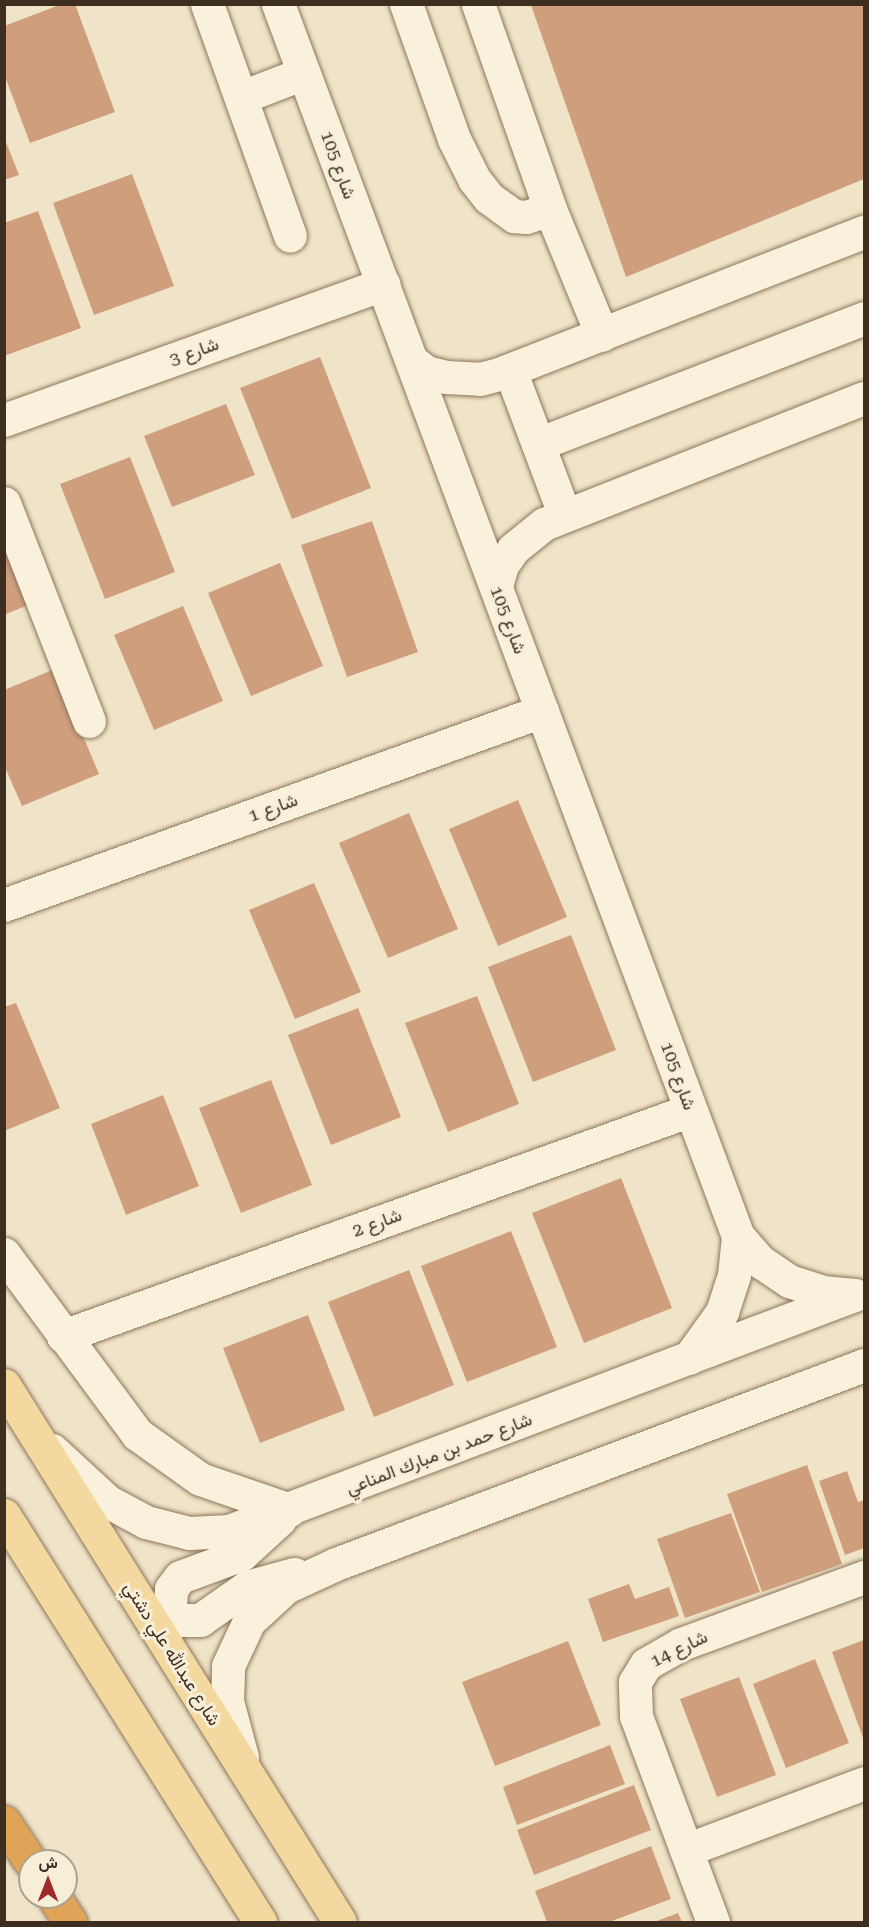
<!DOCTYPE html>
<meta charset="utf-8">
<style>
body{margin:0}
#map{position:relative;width:869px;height:1927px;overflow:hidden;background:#f0e4c8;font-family:"Roboto Serif",Vazirmatn,serif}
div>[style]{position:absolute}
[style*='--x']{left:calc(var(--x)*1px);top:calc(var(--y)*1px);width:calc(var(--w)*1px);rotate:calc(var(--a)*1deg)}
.building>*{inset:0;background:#cf9f7d}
.roads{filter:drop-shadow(0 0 2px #8d765c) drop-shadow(0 0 2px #8d765c)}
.minor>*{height:33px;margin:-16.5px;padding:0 16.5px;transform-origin:16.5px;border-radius:16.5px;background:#faf1dc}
.major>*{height:33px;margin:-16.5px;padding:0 16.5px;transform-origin:16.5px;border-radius:16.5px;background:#f3d9a0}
.highway>*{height:33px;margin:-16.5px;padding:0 16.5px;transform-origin:16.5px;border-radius:16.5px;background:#e0a458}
span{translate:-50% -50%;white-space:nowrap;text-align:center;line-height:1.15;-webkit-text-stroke:6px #f7eed8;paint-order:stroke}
.street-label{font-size:18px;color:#3d2e20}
.frame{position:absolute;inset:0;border:6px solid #3d2e20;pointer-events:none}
.north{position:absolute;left:18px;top:1849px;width:60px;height:60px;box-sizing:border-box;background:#f7eed8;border:2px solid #ada18e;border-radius:50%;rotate:0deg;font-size:16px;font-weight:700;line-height:24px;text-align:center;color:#3d2e20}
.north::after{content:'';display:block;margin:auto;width:21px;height:27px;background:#9e2a2b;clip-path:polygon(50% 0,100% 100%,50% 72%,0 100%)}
</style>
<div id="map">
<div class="building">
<i style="clip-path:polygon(62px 4px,75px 4px,115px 112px,30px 143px,4px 74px,4px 26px)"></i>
<i style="clip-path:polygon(531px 5px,864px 5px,864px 179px,626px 277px)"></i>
<i style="clip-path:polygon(4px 137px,19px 175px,4px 180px)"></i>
<i style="clip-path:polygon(132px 174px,174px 286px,94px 315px,53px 203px)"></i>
<i style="clip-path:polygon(38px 211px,81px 328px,4px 356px,4px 223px)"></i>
<i style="clip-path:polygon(320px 357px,371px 488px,292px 519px,240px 388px)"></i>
<i style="clip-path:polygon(226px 404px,255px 475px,172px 507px,144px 436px)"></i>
<i style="clip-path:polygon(130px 457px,175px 572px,105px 599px,60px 484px)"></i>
<i style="clip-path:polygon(372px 521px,418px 652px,347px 677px,301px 545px)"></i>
<i style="clip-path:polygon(4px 524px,35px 602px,4px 615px)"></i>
<i style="clip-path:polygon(280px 563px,323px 666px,251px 696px,208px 593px)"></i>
<i style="clip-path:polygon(183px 606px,223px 701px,154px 730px,114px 635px)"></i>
<i style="clip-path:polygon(55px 669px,99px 774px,22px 806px,4px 765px,4px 690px)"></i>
<i style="clip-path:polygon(518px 800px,567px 917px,498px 946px,449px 829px)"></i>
<i style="clip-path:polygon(409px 813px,458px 929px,388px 958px,339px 843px)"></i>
<i style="clip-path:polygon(314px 883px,361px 992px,295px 1019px,249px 910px)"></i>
<i style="clip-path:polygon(571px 935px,616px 1050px,533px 1082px,488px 967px)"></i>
<i style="clip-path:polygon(477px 996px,519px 1104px,448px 1132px,405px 1023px)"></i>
<i style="clip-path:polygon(16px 1003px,60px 1108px,4px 1131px,4px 1007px)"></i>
<i style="clip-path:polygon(358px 1008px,401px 1117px,331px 1145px,288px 1035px)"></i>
<i style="clip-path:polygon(271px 1080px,312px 1185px,241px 1213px,199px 1108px)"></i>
<i style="clip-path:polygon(163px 1095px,199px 1186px,126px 1215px,91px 1124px)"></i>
<i style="clip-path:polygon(621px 1178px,672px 1308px,584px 1343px,532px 1213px)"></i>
<i style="clip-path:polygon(511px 1231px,557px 1347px,467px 1382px,421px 1266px)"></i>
<i style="clip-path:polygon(409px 1270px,454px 1385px,374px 1417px,328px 1302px)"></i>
<i style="clip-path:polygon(308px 1315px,345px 1410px,260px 1443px,223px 1348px)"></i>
<i style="clip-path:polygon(807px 1465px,842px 1564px,762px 1592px,727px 1494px)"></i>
<i style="clip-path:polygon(847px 1471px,858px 1502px,864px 1500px,864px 1548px,845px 1555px,819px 1481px)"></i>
<i style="clip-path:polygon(731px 1513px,760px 1592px,685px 1618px,657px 1539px)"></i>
<i style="clip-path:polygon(629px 1584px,635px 1599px,669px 1587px,679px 1616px,603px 1642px,588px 1599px)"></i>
<i style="clip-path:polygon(864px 1640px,864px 1741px,832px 1652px)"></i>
<i style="clip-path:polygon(568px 1641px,601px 1725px,495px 1766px,462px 1682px)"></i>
<i style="clip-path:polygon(815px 1659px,849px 1743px,786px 1768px,753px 1684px)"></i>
<i style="clip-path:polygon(739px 1677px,776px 1775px,717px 1797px,680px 1699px)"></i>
<i style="clip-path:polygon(610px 1745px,625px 1784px,517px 1825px,503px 1787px)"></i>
<i style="clip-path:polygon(634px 1785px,651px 1830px,534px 1875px,517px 1830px)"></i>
<i style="clip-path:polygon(651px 1846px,671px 1899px,609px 1922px,547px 1922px,535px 1891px)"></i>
<i style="clip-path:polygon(678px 1913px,682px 1922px,654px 1922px)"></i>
</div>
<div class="roads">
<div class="minor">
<i style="--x:207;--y:4;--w:246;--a:70.3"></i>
<i style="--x:278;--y:4;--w:1315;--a:69.53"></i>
<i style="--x:738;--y:1236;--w:35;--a:49"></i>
<i style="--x:761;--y:1262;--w:34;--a:34"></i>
<i style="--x:789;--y:1281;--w:35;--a:18"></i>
<i style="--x:822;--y:1292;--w:33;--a:5"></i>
<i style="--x:406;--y:4;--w:143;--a:70.4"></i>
<i style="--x:454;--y:139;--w:45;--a:63.4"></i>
<i style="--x:474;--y:179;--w:24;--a:52"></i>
<i style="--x:489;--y:198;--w:31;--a:36"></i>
<i style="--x:514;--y:216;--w:12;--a:5"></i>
<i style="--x:526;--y:217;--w:25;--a:-18"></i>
<i style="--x:478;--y:4;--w:217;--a:70.6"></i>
<i style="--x:550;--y:209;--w:136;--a:67.6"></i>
<i style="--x:242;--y:97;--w:66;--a:-21.2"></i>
<i style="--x:412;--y:361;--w:18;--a:38"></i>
<i style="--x:426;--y:372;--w:21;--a:14"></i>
<i style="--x:446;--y:377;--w:34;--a:3"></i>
<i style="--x:480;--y:379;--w:20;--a:-15"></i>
<i style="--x:499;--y:374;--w:392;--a:-21.3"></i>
<i style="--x:510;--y:370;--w:154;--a:69.4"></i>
<i style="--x:4;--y:420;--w:403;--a:-19.7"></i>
<i style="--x:538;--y:444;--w:350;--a:-21.1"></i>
<i style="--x:4;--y:503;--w:234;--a:68.7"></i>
<i style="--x:496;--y:586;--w:22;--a:-74"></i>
<i style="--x:502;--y:565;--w:19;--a:-55"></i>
<i style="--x:513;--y:549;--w:40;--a:-39"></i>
<i style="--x:544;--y:524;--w:344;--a:-21.5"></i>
<i style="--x:4;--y:905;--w:572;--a:-19.83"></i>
<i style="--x:4;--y:1254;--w:224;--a:53.5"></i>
<i style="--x:137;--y:1434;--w:77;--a:35.5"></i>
<i style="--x:200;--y:1479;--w:95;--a:19"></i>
<i style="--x:63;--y:1336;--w:667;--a:-19.79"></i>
<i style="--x:689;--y:1358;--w:57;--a:-54.3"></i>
<i style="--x:722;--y:1312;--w:39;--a:-72"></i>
<i style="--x:734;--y:1275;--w:39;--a:-84"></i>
<i style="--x:52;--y:1450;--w:75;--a:42.8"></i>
<i style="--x:107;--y:1501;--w:44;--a:28.3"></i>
<i style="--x:146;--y:1522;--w:44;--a:14.3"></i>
<i style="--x:189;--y:1533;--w:40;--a:-2.9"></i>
<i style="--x:229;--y:1531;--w:666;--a:-20.67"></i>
<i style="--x:280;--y:1519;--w:52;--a:137.4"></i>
<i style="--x:242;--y:1554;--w:66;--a:159.6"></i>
<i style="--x:180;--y:1577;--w:15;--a:127"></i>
<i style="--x:171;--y:1589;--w:20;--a:93"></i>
<i style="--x:170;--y:1609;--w:15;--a:48"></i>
<i style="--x:180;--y:1620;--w:20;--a:0"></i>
<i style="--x:200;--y:1620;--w:57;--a:-35.1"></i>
<i style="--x:247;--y:1587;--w:49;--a:-15.5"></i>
<i style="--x:242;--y:1757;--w:58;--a:-105"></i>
<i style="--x:227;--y:1701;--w:35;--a:-88"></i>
<i style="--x:228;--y:1666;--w:50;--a:-65"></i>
<i style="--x:249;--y:1621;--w:50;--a:-42.6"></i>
<i style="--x:286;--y:1587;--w:55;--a:-24.7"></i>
<i style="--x:336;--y:1564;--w:564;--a:-20.65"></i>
<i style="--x:686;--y:1850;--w:190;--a:-20.6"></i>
<i style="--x:713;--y:1922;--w:220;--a:-110.5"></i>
<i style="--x:636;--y:1716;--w:34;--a:-92"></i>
<i style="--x:635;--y:1682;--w:21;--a:-59"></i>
<i style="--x:646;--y:1664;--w:40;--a:-29.7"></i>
<i style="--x:681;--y:1644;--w:195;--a:-20.1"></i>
</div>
<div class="major">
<i style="--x:4;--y:1385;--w:633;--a:57.97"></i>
<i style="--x:4;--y:1515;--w:481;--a:57.8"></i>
</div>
<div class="highway">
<i style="--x:4;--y:1822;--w:47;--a:56.3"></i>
<i style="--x:54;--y:1897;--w:30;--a:57"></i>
</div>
</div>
<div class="street-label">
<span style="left:338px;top:165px;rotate:70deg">شارع 105</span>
<span style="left:194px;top:352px;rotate:-20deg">شارع 3</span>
<span style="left:508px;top:620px;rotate:69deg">شارع 105</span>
<span style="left:273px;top:808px;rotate:-20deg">شارع 1</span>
<span style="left:678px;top:1076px;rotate:70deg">شارع 105</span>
<span style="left:377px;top:1223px;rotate:-20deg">شارع 2</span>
<span style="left:439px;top:1454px;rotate:-21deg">شارع حمد بن مبارك المناعي</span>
<span style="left:679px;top:1649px;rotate:-26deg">شارع 14</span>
<span style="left:172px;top:1654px;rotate:58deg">شارع عبدالله علي دشتي</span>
</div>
<div class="frame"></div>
<div class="north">ش</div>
</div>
